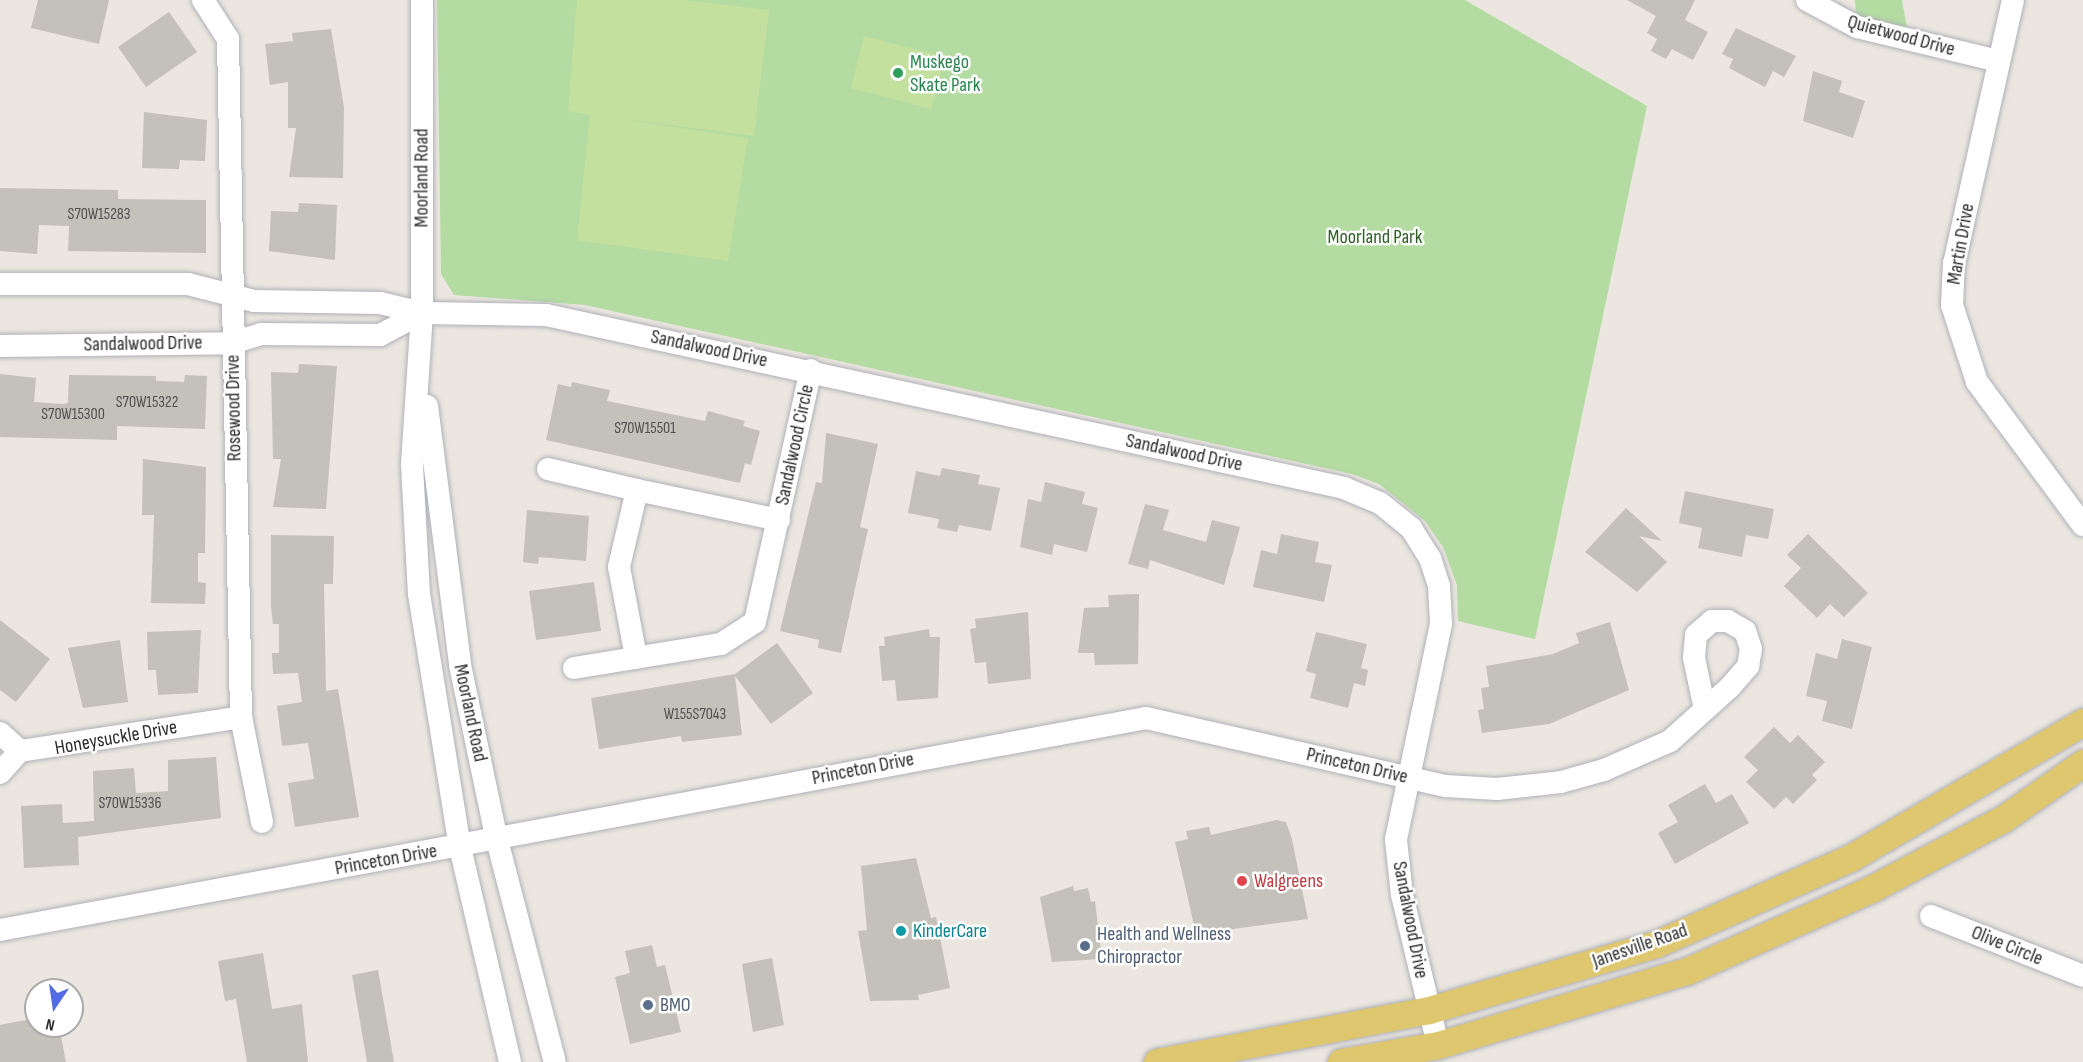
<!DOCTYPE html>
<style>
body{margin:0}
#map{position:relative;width:2083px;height:1062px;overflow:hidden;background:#ebe6df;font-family:"Sofia Sans Condensed",sans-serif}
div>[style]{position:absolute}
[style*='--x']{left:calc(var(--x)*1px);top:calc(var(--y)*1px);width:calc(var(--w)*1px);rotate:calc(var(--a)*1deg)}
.green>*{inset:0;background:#b4dba2}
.pitch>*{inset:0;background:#c4e09f}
.building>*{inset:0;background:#c4c0ba}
.roads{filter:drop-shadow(0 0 2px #afb1ba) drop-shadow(0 0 2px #afb1ba)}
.minor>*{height:22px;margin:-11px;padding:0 11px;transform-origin:11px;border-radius:11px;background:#fff}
.major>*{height:27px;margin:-13.5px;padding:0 13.5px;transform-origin:13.5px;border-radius:13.5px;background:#dfc770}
.dots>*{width:16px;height:16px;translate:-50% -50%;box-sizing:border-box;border:3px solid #fff;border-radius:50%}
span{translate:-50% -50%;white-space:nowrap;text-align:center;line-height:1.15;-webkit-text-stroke:5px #fff;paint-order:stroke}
.number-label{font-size:16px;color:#51504f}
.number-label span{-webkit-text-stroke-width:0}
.street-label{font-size:20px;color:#2b2b2b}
.leisure-label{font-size:20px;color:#27864d}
.left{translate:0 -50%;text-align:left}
.park-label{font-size:20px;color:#2f5f24}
.health-label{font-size:20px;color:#be3a42}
.culture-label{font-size:20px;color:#0d838f}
.service-label{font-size:20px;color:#4e5e75}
.north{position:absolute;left:24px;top:978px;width:60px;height:60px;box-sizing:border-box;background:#fff;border:2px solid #aaa;border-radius:50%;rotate:193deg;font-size:16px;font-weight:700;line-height:24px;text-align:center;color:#2b2b2b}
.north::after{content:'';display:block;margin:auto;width:21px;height:27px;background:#546ce3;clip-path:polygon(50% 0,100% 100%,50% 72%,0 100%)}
</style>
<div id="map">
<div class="green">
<i style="clip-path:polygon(437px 0,1465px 0,1647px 106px,1535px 639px,1458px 621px,1457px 585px,1443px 547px,1425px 521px,1379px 484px,1352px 474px,585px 305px,454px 295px,441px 274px)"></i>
<i style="clip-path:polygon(1855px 0,1902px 0,1909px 40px,1857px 27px)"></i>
</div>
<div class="pitch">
<i style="clip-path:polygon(577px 0,684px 0,769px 10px,754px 136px,616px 118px,748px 138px,728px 261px,577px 240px,590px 115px,568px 111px)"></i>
<i style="clip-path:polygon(864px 36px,945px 57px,931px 109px,851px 88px)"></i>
</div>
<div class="building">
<i style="clip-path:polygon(38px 0,109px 0,99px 44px,31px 28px)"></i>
<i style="clip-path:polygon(1627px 0,1695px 0,1685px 20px,1708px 32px,1693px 60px,1672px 49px,1666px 59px,1651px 51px,1657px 39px,1647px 33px,1656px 16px)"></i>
<i style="clip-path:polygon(169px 12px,197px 52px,146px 87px,118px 47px)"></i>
<i style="clip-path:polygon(1736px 28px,1796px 56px,1784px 77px,1773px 71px,1765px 87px,1729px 68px,1733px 59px,1722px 54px)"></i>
<i style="clip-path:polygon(331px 29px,344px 107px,343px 178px,289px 177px,296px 128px,288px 128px,288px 82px,270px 85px,265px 44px,293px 41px,292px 33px)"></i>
<i style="clip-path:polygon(1813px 71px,1842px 81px,1839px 92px,1865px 101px,1853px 138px,1803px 121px)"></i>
<i style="clip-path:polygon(144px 112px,207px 120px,205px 161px,180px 160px,179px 169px,142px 168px)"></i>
<i style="clip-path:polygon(0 188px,118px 190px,118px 199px,206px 200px,206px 253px,68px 251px,69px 226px,39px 225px,37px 254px,0 251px)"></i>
<i style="clip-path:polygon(299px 203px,337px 205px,335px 260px,269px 251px,271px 211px,298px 212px)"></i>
<i style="clip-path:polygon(299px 364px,337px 366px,326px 509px,273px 507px,281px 459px,273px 459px,271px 372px,298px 373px)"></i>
<i style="clip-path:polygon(0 374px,36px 378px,34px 402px,62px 404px,68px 403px,69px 375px,156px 376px,156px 381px,184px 382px,185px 375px,207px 376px,205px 429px,117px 426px,117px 440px,0 437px)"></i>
<i style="clip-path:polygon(572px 382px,610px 390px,607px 401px,705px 421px,708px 411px,745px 421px,743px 426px,760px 431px,751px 465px,745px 463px,740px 483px,546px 440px,558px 384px,571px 387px)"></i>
<i style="clip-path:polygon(826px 433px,878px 444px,860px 527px,868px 529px,841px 653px,818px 648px,819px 640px,780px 631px,816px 482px,822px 483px)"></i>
<i style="clip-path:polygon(143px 459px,206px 467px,205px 553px,198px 553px,198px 582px,206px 583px,205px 604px,151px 603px,154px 515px,142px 515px)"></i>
<i style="clip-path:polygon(942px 468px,980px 475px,978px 484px,1000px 488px,991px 531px,959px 525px,957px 532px,937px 528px,939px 519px,908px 513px,916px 471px,940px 476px)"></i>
<i style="clip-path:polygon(1045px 482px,1085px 492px,1082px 504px,1098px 508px,1087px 552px,1054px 544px,1052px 555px,1020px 547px,1028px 499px,1041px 502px)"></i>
<i style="clip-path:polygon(1685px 491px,1774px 509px,1768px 539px,1746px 535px,1742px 557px,1698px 548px,1702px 528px,1679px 523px)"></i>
<i style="clip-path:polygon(1145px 504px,1169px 510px,1163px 530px,1206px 542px,1212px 520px,1240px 527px,1224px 585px,1150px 560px,1148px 569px,1128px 564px)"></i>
<i style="clip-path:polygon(1626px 508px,1662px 541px,1639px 536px,1667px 562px,1637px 592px,1585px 552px)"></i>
<i style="clip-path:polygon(527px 510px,589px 516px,586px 561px,539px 557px,538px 564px,523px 562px)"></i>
<i style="clip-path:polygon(1281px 534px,1319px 542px,1315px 562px,1332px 565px,1324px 602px,1253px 587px,1261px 550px,1277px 554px)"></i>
<i style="clip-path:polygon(1808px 534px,1868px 593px,1844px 617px,1830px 604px,1817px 618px,1784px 586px,1801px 568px,1787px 555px)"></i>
<i style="clip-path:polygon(271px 535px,334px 536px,333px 584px,324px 584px,326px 691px,338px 689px,359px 817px,295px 827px,288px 783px,314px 779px,308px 743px,282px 746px,277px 706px,302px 702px,298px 673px,273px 674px,272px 653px,279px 653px,279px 624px,273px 624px,271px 607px)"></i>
<i style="clip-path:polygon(594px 582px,601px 631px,536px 640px,529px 591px)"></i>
<i style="clip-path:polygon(1139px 594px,1138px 664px,1095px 665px,1094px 653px,1078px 653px,1084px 608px,1109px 607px,1108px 595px)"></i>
<i style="clip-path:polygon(1028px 612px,1031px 679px,988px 684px,986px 662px,975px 663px,970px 629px,976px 628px,975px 619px)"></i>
<i style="clip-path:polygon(0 620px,50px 659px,16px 702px,0 690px)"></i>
<i style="clip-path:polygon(1610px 622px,1629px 690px,1549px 724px,1482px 733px,1478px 710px,1484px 709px,1481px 688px,1489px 687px,1486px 666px,1553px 654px,1579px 643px,1576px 633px)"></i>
<i style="clip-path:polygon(929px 629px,930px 637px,940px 637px,938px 698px,897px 701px,895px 680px,882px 681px,879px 646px,885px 646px,884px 637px)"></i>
<i style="clip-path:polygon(201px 630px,198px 693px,158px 695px,156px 670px,148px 670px,147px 632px)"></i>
<i style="clip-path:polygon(1316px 632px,1367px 644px,1361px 668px,1368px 670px,1365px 686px,1354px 683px,1348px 708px,1310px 698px,1316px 674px,1306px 671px)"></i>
<i style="clip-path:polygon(1842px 639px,1872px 647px,1852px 729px,1822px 721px,1827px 701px,1806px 696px,1816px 653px,1837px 659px)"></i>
<i style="clip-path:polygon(120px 640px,128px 702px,83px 708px,68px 648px)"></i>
<i style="clip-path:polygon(777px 643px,813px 693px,771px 724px,735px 676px,742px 735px,682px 742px,681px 736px,599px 749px,591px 698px,735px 674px)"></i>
<i style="clip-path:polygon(1774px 727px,1790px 743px,1798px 735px,1825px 762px,1812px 775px,1817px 780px,1793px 804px,1786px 797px,1774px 809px,1746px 782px,1758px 770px,1744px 757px)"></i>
<i style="clip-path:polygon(216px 757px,221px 818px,78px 837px,79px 865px,24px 868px,21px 806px,62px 804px,63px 823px,94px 821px,93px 771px,134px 768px,136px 793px,168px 791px,168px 760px)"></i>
<i style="clip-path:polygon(1705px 784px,1716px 803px,1732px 794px,1749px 823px,1675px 864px,1658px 833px,1678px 822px,1668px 805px)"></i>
<i style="clip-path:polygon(1276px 820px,1286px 822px,1292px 839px,1308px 919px,1196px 934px,1175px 842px,1188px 839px,1186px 831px,1209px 827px,1211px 835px)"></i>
<i style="clip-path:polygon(916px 858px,931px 918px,936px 917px,950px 988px,918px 995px,919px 1000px,870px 1001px,858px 931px,867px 930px,861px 866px)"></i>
<i style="clip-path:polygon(1073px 886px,1074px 891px,1088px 888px,1091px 902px,1095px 901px,1102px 959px,1052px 962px,1040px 897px)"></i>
<i style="clip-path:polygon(652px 945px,657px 967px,665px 965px,681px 1032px,630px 1044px,615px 977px,630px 973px,625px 951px)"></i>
<i style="clip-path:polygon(263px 953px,272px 1009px,302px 1004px,308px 1062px,247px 1062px,236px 999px,225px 1001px,218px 961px)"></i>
<i style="clip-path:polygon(772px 958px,784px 1025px,753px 1032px,742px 964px)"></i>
<i style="clip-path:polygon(378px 970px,394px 1062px,367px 1062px,352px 975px)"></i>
<i style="clip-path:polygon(36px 1018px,36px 1026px,59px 1026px,66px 1062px,0 1062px,0 1025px)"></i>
</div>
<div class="roads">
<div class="minor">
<i style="--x:203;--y:0;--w:46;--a:57.3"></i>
<i style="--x:228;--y:39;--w:678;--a:88.9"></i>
<i style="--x:241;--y:717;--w:107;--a:78.7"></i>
<i style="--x:422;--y:0;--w:313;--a:90"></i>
<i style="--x:422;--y:313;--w:152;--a:93.8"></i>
<i style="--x:412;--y:465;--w:129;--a:86.9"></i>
<i style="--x:419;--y:594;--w:256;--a:80.8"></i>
<i style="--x:460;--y:847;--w:221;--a:76.9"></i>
<i style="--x:1807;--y:0;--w:57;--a:28.4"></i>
<i style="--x:1857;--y:27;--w:146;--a:13.5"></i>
<i style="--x:2013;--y:0;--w:270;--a:102.6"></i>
<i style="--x:1954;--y:263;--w:42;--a:92.7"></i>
<i style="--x:1952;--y:305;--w:81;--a:72"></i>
<i style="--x:1977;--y:382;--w:178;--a:53.5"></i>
<i style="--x:0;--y:284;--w:188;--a:0"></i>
<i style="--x:188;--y:284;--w:68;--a:14.4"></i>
<i style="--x:254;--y:301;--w:126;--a:0.9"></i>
<i style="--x:380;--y:303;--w:43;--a:13.4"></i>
<i style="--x:422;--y:313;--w:124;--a:0.9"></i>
<i style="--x:546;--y:315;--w:817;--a:12.23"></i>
<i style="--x:1344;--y:488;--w:39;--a:23"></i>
<i style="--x:1380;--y:503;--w:40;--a:39"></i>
<i style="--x:1411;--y:528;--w:36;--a:58"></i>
<i style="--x:1430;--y:558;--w:29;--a:72"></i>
<i style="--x:1439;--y:586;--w:38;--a:87"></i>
<i style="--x:1441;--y:624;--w:221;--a:101.8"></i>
<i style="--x:1396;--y:840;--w:55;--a:83.8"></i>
<i style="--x:1402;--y:895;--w:154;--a:76.5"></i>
<i style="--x:0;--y:346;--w:232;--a:-0.7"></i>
<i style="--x:232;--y:343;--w:30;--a:-17"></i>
<i style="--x:261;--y:334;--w:119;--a:0.5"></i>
<i style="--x:380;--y:335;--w:47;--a:-27.6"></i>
<i style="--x:427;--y:406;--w:261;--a:82.7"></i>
<i style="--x:460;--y:665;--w:179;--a:78.1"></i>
<i style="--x:497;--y:840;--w:229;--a:75.4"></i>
<i style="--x:548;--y:469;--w:91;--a:13.3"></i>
<i style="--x:637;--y:490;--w:79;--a:103.2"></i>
<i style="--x:619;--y:567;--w:92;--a:79.3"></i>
<i style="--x:637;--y:490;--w:145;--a:11.9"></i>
<i style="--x:574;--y:668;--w:149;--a:-9.3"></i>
<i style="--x:721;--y:644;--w:40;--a:-32.9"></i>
<i style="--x:755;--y:622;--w:258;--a:-77.5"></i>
<i style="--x:0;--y:733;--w:27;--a:42"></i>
<i style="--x:0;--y:773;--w:30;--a:-48"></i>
<i style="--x:20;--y:751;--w:224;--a:-8.7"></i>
<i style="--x:1931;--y:916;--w:163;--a:21.5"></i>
<i style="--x:0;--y:930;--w:1165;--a:-10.48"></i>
<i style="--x:1146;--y:718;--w:308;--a:12.8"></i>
<i style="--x:1446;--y:786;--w:51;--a:3.4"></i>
<i style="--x:1497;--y:789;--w:64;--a:-6.2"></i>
<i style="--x:1561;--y:782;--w:45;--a:-15.6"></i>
<i style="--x:1604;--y:770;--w:72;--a:-23.7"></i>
<i style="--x:1670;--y:741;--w:81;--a:-42"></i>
<i style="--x:1730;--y:687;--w:28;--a:-49"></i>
<i style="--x:1748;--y:666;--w:17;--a:-80"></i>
<i style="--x:1751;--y:649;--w:19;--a:-108"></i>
<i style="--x:1745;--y:631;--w:20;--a:-150"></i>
<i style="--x:1728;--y:621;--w:16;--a:180"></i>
<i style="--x:1712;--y:621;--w:21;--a:139"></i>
<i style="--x:1696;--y:635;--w:23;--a:95"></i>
<i style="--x:1694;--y:658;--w:48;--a:78"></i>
</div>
<div class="major">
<i style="--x:1157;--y:1062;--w:277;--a:-10.8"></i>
<i style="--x:1429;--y:1010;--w:236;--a:-16.2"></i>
<i style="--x:1656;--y:944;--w:214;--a:-23.9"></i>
<i style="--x:1852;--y:857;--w:268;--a:-30.3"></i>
<i style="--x:1341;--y:1062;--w:98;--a:-9.9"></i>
<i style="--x:1438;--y:1045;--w:260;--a:-16.6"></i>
<i style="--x:1687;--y:971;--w:204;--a:-24"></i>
<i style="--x:1873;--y:888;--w:147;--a:-28"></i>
<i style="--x:2003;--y:819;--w:98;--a:-35"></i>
</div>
</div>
<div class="dots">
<i style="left:898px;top:73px;background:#2e9e5b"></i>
<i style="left:1242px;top:881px;background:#e0444e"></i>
<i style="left:901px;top:931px;background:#0f9aa8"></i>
<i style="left:1085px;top:946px;background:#5c6f8a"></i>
<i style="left:648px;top:1005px;background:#5c6f8a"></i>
</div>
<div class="number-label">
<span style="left:99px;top:215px">S70W15283</span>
<span style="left:147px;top:403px">S70W15322</span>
<span style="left:73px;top:415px">S70W15300</span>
<span style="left:645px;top:429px">S70W15501</span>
<span style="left:695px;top:715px">W155S7043</span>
<span style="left:130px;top:804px">S70W15336</span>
</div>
<div class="street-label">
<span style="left:1901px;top:36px;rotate:15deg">Quietwood Drive</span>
<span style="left:422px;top:178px;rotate:-90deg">Moorland Road</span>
<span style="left:1961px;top:244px;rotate:-80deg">Martin Drive</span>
<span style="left:143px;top:344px;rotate:-1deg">Sandalwood Drive</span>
<span style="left:709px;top:349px;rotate:12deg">Sandalwood Drive</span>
<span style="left:234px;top:408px;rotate:-91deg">Rosewood Drive</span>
<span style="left:795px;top:445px;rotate:-78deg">Sandalwood Circle</span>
<span style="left:1184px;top:453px;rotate:12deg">Sandalwood Drive</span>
<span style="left:470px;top:713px;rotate:78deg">Moorland Road</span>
<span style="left:116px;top:738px;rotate:-10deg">Honeysuckle Drive</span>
<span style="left:1357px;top:766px;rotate:13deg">Princeton Drive</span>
<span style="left:863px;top:769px;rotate:-11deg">Princeton Drive</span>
<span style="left:386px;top:860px;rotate:-10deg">Princeton Drive</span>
<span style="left:1410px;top:920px;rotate:79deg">Sandalwood Drive</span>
<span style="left:1640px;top:946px;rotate:-19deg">Janesville Road</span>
<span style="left:2007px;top:946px;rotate:22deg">Olive Circle</span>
</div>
<div class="leisure-label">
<span class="left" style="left:910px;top:74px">Muskego<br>Skate Park</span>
</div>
<div class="park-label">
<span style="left:1375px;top:237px">Moorland Park</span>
</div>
<div class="health-label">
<span class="left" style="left:1254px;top:881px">Walgreens</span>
</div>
<div class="culture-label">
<span class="left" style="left:913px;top:931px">KinderCare</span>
</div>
<div class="service-label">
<span class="left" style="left:1097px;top:946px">Health and Wellness<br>Chiropractor</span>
<span class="left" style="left:660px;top:1005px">BMO</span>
</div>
<div class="north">N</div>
</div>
